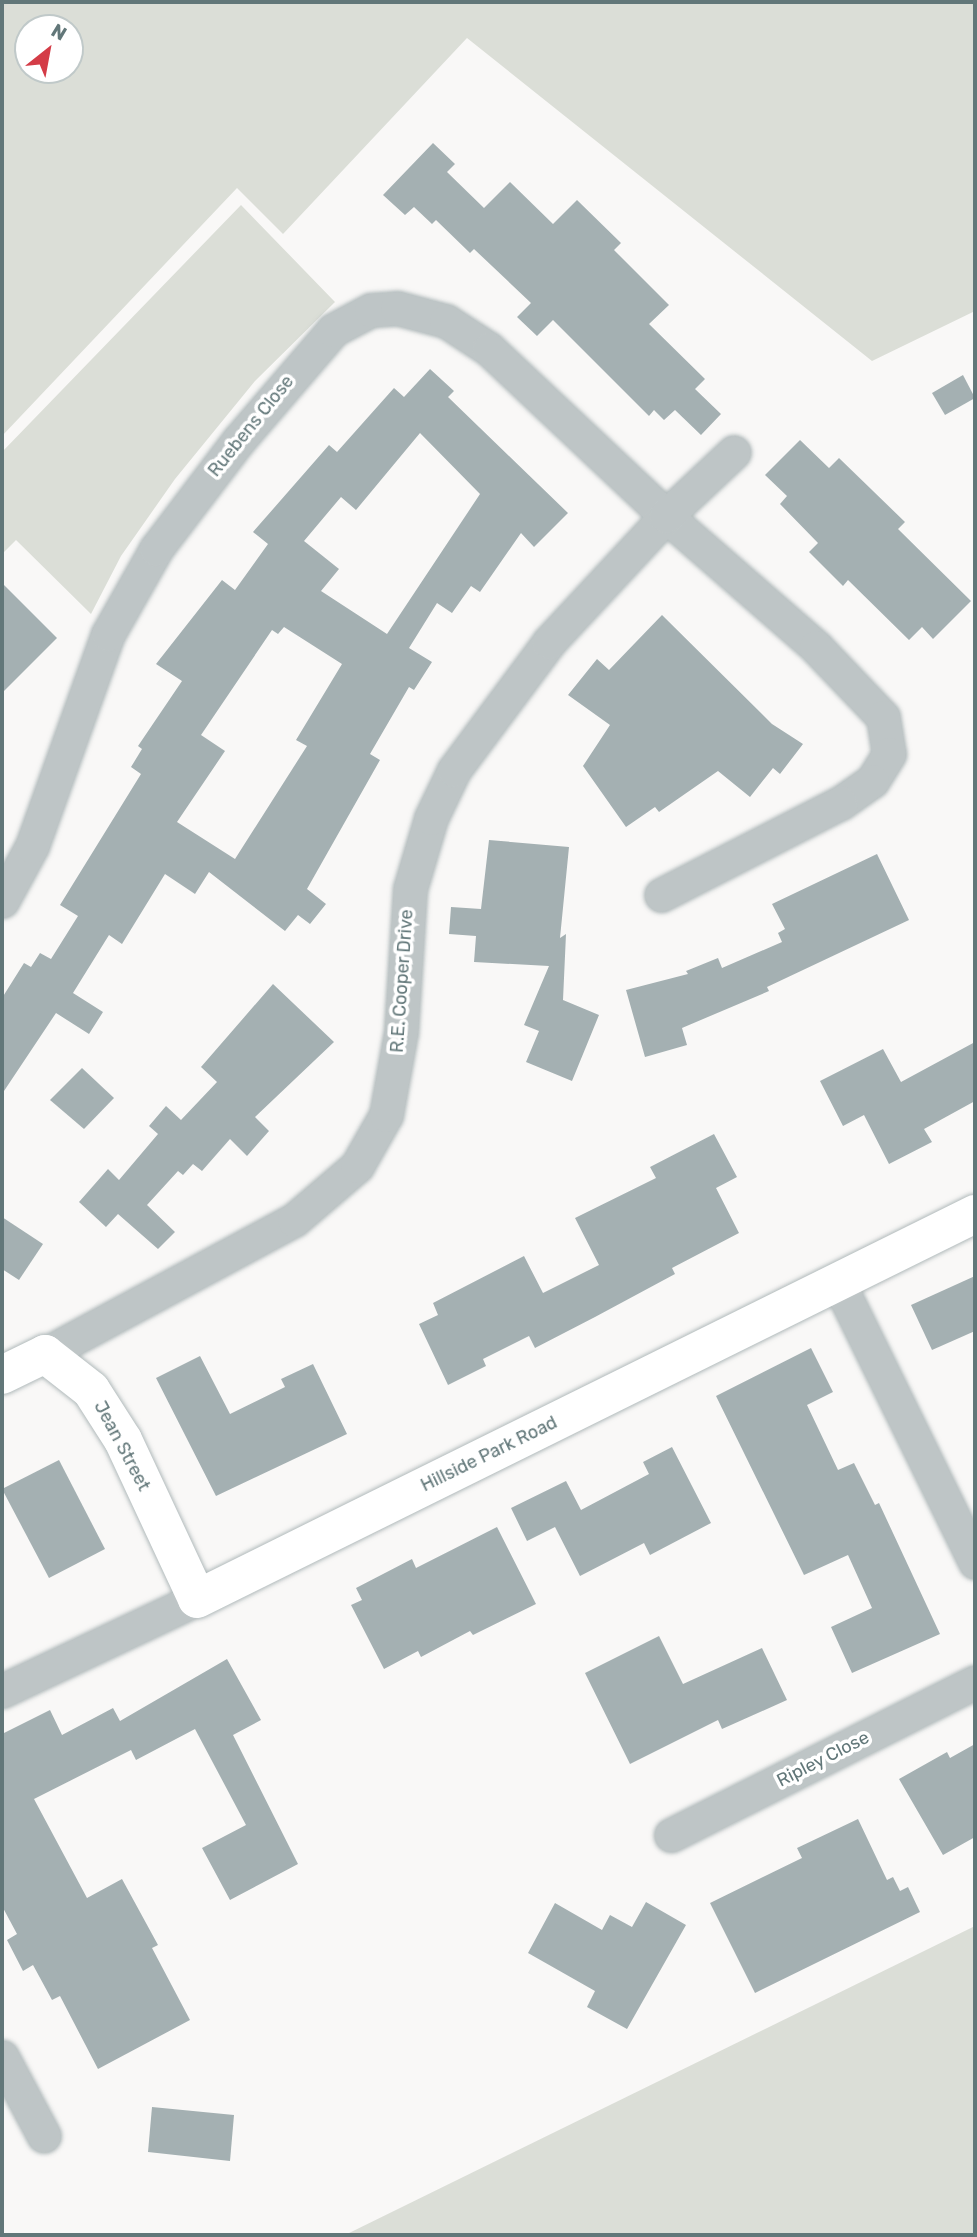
<!DOCTYPE html>
<style>
body{margin:0}
#map{position:relative;width:977px;height:2237px;overflow:hidden;background:#f9f8f7;font-family:Rubik,sans-serif}
div>[style]{position:absolute}
[style*='--x']{left:calc(var(--x)*1px);top:calc(var(--y)*1px);width:calc(var(--w)*1px);rotate:calc(var(--a)*1deg)}
.green>*{inset:0;background:#dbded7}
.building>*{inset:0;background:#a4b0b2}
.roads{filter:drop-shadow(0 0 2px #b1babb) drop-shadow(0 0 2px #b1babb)}
.street>*{height:33px;margin:-16.5px;padding:0 16.5px;transform-origin:16.5px;border-radius:16.5px;background:#bec5c6}
.secondary>*{height:38px;margin:-19px;padding:0 19px;transform-origin:19px;border-radius:19px;background:#fff}
span{translate:-50% -50%;white-space:nowrap;text-align:center;line-height:1.15;-webkit-text-stroke:7px #fff;paint-order:stroke}
.street-label{font-size:18px;color:#627779}
.frame{position:absolute;inset:0;border:4px solid #627779;pointer-events:none}
.north{position:absolute;left:14px;top:14px;width:70px;height:70px;box-sizing:border-box;background:#fff;border:2px solid #c0c9c9;border-radius:50%;rotate:31deg;font-size:19px;font-weight:700;line-height:28px;text-align:center;color:#627779}
.north::after{content:'';display:block;margin:auto;width:24px;height:32px;background:#d43c47;clip-path:polygon(50% 0,100% 100%,50% 72%,0 100%)}
</style>
<div id="map">
<div class="green">
<i style="clip-path:polygon(evenodd,2px 2px,975px 2px,975px 311px,872px 361px,467px 38px,283px 234px,237px 188px,2px 436px,2px 2px,28px 28px,70px 28px,70px 70px,28px 70px,28px 28px)"></i>
<i style="clip-path:polygon(241px 205px,335px 302px,255px 381px,175px 479px,121px 556px,91px 614px,16px 540px,2px 554px,2px 452px)"></i>
<i style="clip-path:polygon(975px 1926px,975px 2235px,345px 2235px)"></i>
</div>
<div class="building">
<i style="clip-path:polygon(433px 143px,455px 164px,447px 172px,484px 208px,510px 182px,553px 224px,577px 200px,621px 243px,614px 250px,669px 305px,649px 324px,705px 379px,695px 389px,721px 414px,701px 435px,675px 410px,664px 420px,654px 410px,649px 416px,553px 320px,537px 336px,517px 317px,531px 303px,474px 249px,470px 253px,436px 220px,432px 224px,414px 207px,405px 215px,383px 195px)"></i>
<i style="clip-path:polygon(evenodd,430px 369px,454px 391px,448px 397px,568px 513px,534px 547px,521px 533px,480px 592px,471px 586px,452px 613px,437px 603px,409px 648px,432px 662px,414px 690px,409px 687px,370px 754px,380px 760px,307px 889px,326px 904px,310px 924px,298px 915px,285px 931px,209px 872px,195px 894px,165px 874px,122px 944px,109px 935px,73px 993px,103px 1012px,89px 1034px,56px 1013px,2px 1094px,2px 998px,24px 963px,31px 967px,40px 953px,51px 959px,78px 916px,60px 905px,141px 774px,131px 767px,142px 749px,138px 746px,182px 681px,156px 664px,222px 580px,235px 590px,268px 544px,253px 532px,329px 445px,337px 452px,394px 388px,404px 397px,430px 369px,420px 433px,480px 494px,387px 634px,321px 591px,339px 569px,304px 541px,341px 497px,356px 510px,420px 433px,430px 369px,284px 627px,342px 664px,296px 740px,307px 746px,235px 859px,177px 822px,225px 751px,201px 735px,272px 630px,278px 634px,284px 627px)"></i>
<i style="clip-path:polygon(963px 375px,975px 398px,945px 415px,932px 393px)"></i>
<i style="clip-path:polygon(800px 440px,829px 468px,839px 458px,905px 522px,898px 529px,971px 601px,933px 639px,922px 627px,909px 640px,848px 580px,843px 586px,809px 552px,818px 543px,780px 504px,787px 496px,765px 475px)"></i>
<i style="clip-path:polygon(2px 583px,57px 638px,2px 693px)"></i>
<i style="clip-path:polygon(662px 615px,772px 724px,803px 744px,780px 774px,773px 768px,750px 797px,718px 771px,659px 812px,655px 807px,626px 827px,583px 766px,610px 725px,568px 695px,597px 659px,609px 670px)"></i>
<i style="clip-path:polygon(489px 840px,569px 847px,560px 938px,566px 934px,563px 1000px,599px 1015px,572px 1081px,526px 1062px,539px 1031px,524px 1025px,549px 966px,474px 962px,476px 936px,449px 934px,451px 907px,481px 909px)"></i>
<i style="clip-path:polygon(877px 854px,909px 920px,767px 987px,769px 991px,682px 1028px,687px 1045px,645px 1057px,626px 990px,688px 974px,686px 971px,718px 958px,722px 968px,782px 942px,778px 933px,785px 929px,772px 904px)"></i>
<i style="clip-path:polygon(273px 984px,334px 1042px,255px 1117px,269px 1131px,247px 1156px,230px 1139px,202px 1171px,193px 1164px,183px 1175px,178px 1171px,147px 1205px,175px 1232px,158px 1249px,118px 1214px,106px 1227px,79px 1202px,108px 1169px,119px 1180px,158px 1134px,149px 1126px,166px 1106px,181px 1120px,217px 1082px,201px 1067px)"></i>
<i style="clip-path:polygon(975px 1042px,975px 1101px,924px 1129px,932px 1142px,889px 1164px,864px 1115px,843px 1126px,820px 1081px,883px 1049px,901px 1082px)"></i>
<i style="clip-path:polygon(82px 1068px,114px 1098px,84px 1129px,50px 1100px)"></i>
<i style="clip-path:polygon(714px 1134px,737px 1177px,716px 1188px,739px 1233px,672px 1268px,675px 1274px,595px 1317px,535px 1348px,529px 1336px,483px 1359px,486px 1366px,448px 1385px,419px 1324px,438px 1315px,433px 1303px,524px 1256px,543px 1293px,599px 1265px,575px 1218px,656px 1178px,650px 1167px)"></i>
<i style="clip-path:polygon(2px 1217px,43px 1244px,19px 1280px,2px 1269px)"></i>
<i style="clip-path:polygon(975px 1276px,975px 1331px,932px 1350px,911px 1305px)"></i>
<i style="clip-path:polygon(811px 1348px,833px 1392px,807px 1405px,838px 1470px,854px 1463px,875px 1505px,879px 1503px,940px 1634px,852px 1673px,831px 1627px,872px 1608px,848px 1555px,804px 1575px,716px 1396px)"></i>
<i style="clip-path:polygon(200px 1356px,230px 1414px,285px 1387px,281px 1379px,313px 1364px,347px 1434px,216px 1496px,156px 1378px)"></i>
<i style="clip-path:polygon(672px 1447px,711px 1523px,650px 1555px,644px 1543px,580px 1576px,555px 1527px,527px 1541px,511px 1508px,566px 1481px,581px 1510px,649px 1474px,643px 1462px)"></i>
<i style="clip-path:polygon(59px 1460px,105px 1549px,49px 1578px,2px 1489px)"></i>
<i style="clip-path:polygon(497px 1527px,536px 1604px,473px 1635px,470px 1631px,421px 1657px,418px 1651px,384px 1669px,351px 1605px,362px 1600px,356px 1588px,412px 1559px,416px 1568px)"></i>
<i style="clip-path:polygon(659px 1636px,683px 1684px,762px 1648px,787px 1700px,722px 1729px,718px 1720px,630px 1764px,585px 1673px)"></i>
<i style="clip-path:polygon(227px 1659px,261px 1720px,233px 1735px,298px 1864px,230px 1900px,202px 1848px,246px 1825px,195px 1729px,136px 1760px,131px 1750px,34px 1799px,87px 1898px,122px 1879px,158px 1945px,152px 1948px,190px 2020px,98px 2069px,60px 1996px,52px 2000px,33px 1965px,23px 1971px,7px 1940px,17px 1934px,2px 1906px,2px 1734px,50px 1710px,62px 1735px,113px 1708px,120px 1721px)"></i>
<i style="clip-path:polygon(975px 1744px,975px 1837px,943px 1855px,899px 1779px,947px 1752px,950px 1758px)"></i>
<i style="clip-path:polygon(858px 1819px,887px 1880px,893px 1877px,900px 1891px,908px 1887px,920px 1912px,755px 1993px,710px 1903px,802px 1858px,797px 1848px)"></i>
<i style="clip-path:polygon(646px 1902px,686px 1925px,627px 2029px,587px 2007px,595px 1991px,528px 1953px,555px 1903px,602px 1930px,610px 1915px,632px 1927px)"></i>
<i style="clip-path:polygon(152px 2107px,234px 2115px,230px 2161px,148px 2152px)"></i>
</div>
<div class="roads">
<div class="street">
<i style="--x:2;--y:901;--w:63;--a:-61.4"></i>
<i style="--x:32;--y:846;--w:225;--a:-70.3"></i>
<i style="--x:108;--y:634;--w:98;--a:-60.5"></i>
<i style="--x:156;--y:549;--w:136;--a:-52.8"></i>
<i style="--x:238;--y:441;--w:146;--a:-49.4"></i>
<i style="--x:333;--y:330;--w:43;--a:-27.8"></i>
<i style="--x:371;--y:310;--w:26;--a:-4"></i>
<i style="--x:397;--y:308;--w:51;--a:14.9"></i>
<i style="--x:446;--y:321;--w:51;--a:33.1"></i>
<i style="--x:489;--y:349;--w:243;--a:43.3"></i>
<i style="--x:666;--y:516;--w:199;--a:41.1"></i>
<i style="--x:816;--y:647;--w:97;--a:46.3"></i>
<i style="--x:883;--y:717;--w:37;--a:81"></i>
<i style="--x:889;--y:754;--w:32;--a:122"></i>
<i style="--x:872;--y:781;--w:39;--a:145"></i>
<i style="--x:840;--y:803;--w:201;--a:152.8"></i>
<i style="--x:838;--y:1282;--w:312;--a:63.9"></i>
<i style="--x:45;--y:1354;--w:283;--a:-28.3"></i>
<i style="--x:294;--y:1220;--w:83;--a:-40.6"></i>
<i style="--x:357;--y:1166;--w:59;--a:-60.4"></i>
<i style="--x:386;--y:1115;--w:84;--a:-79.8"></i>
<i style="--x:401;--y:1032;--w:143;--a:-86.4"></i>
<i style="--x:410;--y:889;--w:74;--a:-73.5"></i>
<i style="--x:431;--y:818;--w:53;--a:-64.4"></i>
<i style="--x:454;--y:770;--w:159;--a:-53.4"></i>
<i style="--x:549;--y:642;--w:172;--a:-47.1"></i>
<i style="--x:666;--y:516;--w:93;--a:-43.3"></i>
<i style="--x:2;--y:1691;--w:216;--a:-25.3"></i>
<i style="--x:671;--y:1835;--w:340;--a:-26.7"></i>
<i style="--x:2;--y:2057;--w:89;--a:62"></i>
</div>
<div class="secondary">
<i style="--x:2;--y:1375;--w:48;--a:-26"></i>
<i style="--x:45;--y:1354;--w:58;--a:38"></i>
<i style="--x:91;--y:1390;--w:59;--a:57.4"></i>
<i style="--x:123;--y:1440;--w:175;--a:65"></i>
<i style="--x:197;--y:1599;--w:868;--a:-26.33"></i>
</div>
</div>
<div class="street-label">
<span style="left:251px;top:426px;rotate:-51deg">Ruebens Close</span>
<span style="left:402px;top:981px;rotate:-86deg">R.E. Cooper Drive</span>
<span style="left:122px;top:1446px;rotate:62deg">Jean Street</span>
<span style="left:489px;top:1454px;rotate:-26deg">Hillside Park Road</span>
<span style="left:823px;top:1759px;rotate:-27deg">Ripley Close</span>
</div>
<div class="frame"></div>
<div class="north">N</div>
</div>
